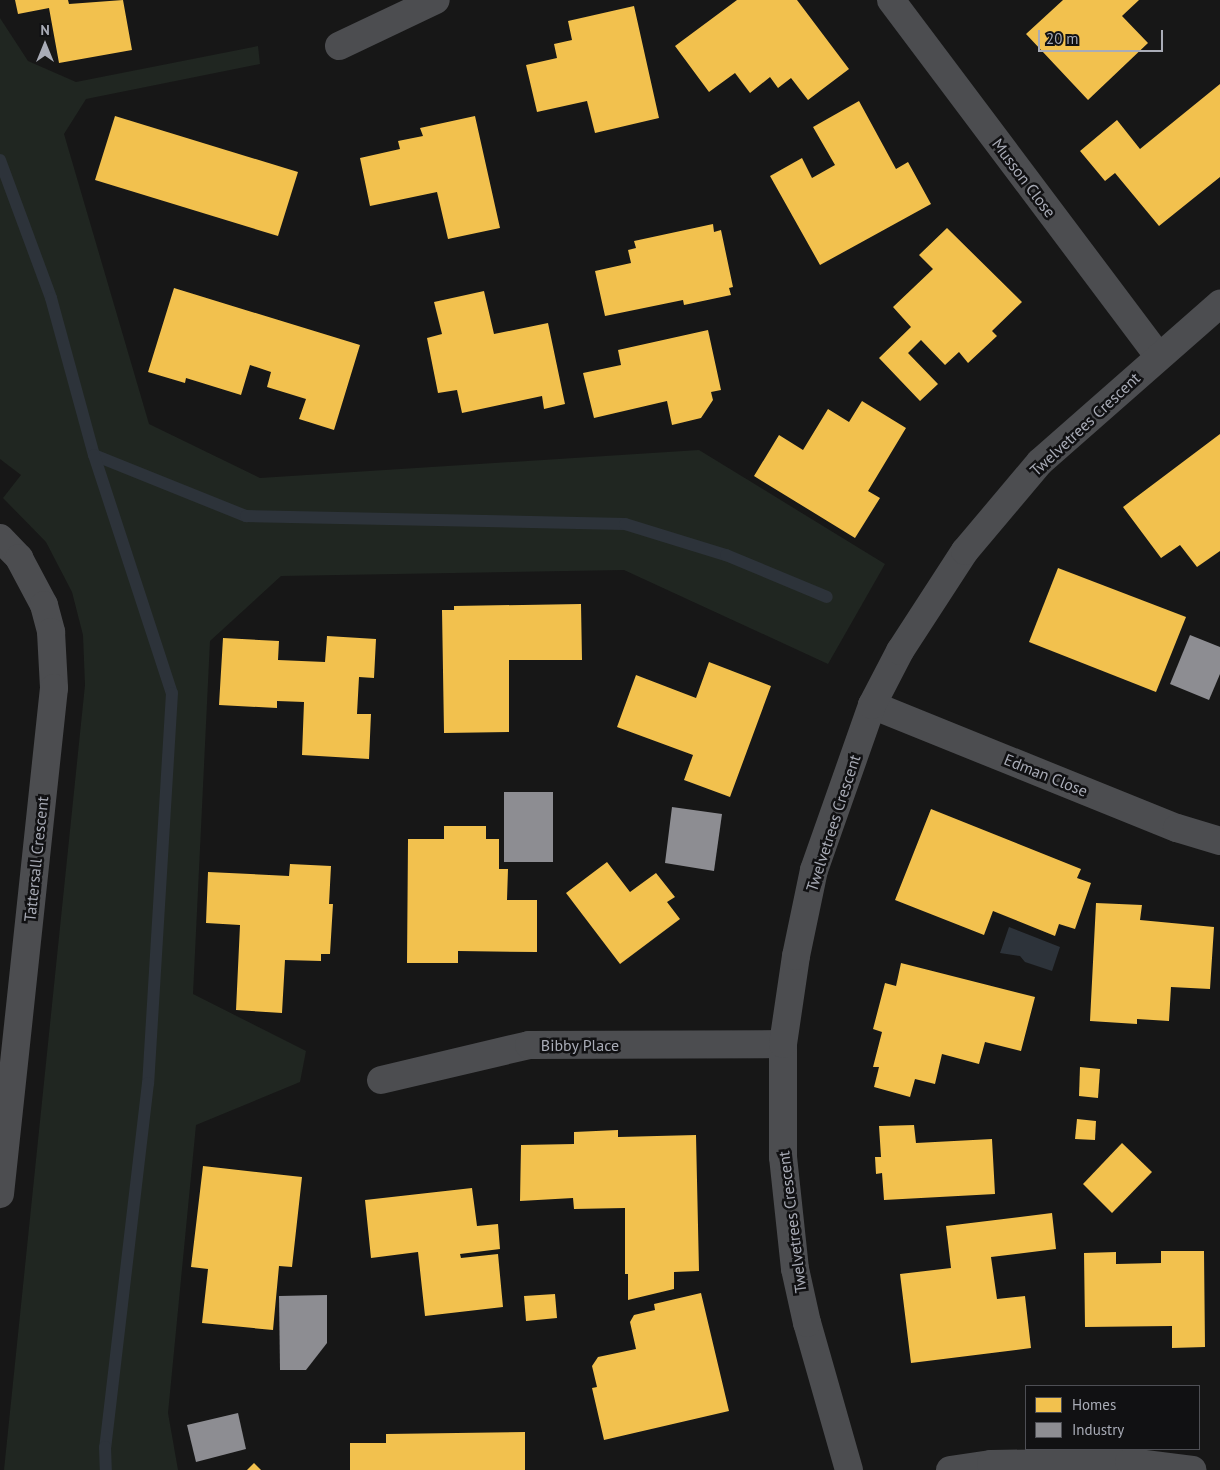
<!DOCTYPE html>
<style>
body{margin:0}
#map{position:relative;width:1220px;height:1470px;overflow:hidden;background:#171717;font-family:"PT Sans",sans-serif}
div>[style]{position:absolute}
[style*='--x']{left:calc(var(--x)*1px);top:calc(var(--y)*1px);width:calc(var(--w)*1px);rotate:calc(var(--a)*1deg)}
.green>*{inset:0;background:#202621}
.water>*{inset:0;background:#2d333a}
.homes>*{inset:0;background:#f2c14e}
.industry>*{inset:0;background:#8d8d92}
.stream>*{height:12px;margin:-6px;padding:0 6px;transform-origin:6px;border-radius:6px;background:#2d333a}
.minor>*{height:28px;margin:-14px;padding:0 14px;transform-origin:14px;border-radius:14px;background:#4c4d50}
.tertiary>*{height:28px;margin:-14px;padding:0 14px;transform-origin:14px;border-radius:14px;background:#4c4d50}
span{translate:-50% -50%;white-space:nowrap;text-align:center;line-height:1.15;-webkit-text-stroke:5px #111113;paint-order:stroke}
.street-label{font-size:16px;color:#a9acb7}
.legend{position:absolute;left:1025px;top:1385px;width:175px;height:65px;box-sizing:border-box;background:#111113;border:1px solid #4e4f55;margin:0;padding:6px 9px;list-style:none;font-size:15px;color:#a9acb7}
.legend li{display:flex;align-items:center;gap:10px;height:25px}
.legend b{width:25px;border:1px solid #4e4f55}
.north{position:absolute;left:20px;top:20px;width:50px;height:50px;-webkit-text-stroke:4px #111113;paint-order:stroke;rotate:0deg;font-size:14px;font-weight:700;line-height:20px;text-align:center;color:#a9acb7}
.north::after{content:'';display:block;margin:auto;width:18px;height:22px;background:#a9acb7;clip-path:polygon(50% 0,100% 100%,50% 72%,0 100%)}
.scale{position:absolute;left:1038px;top:30px;width:125px;height:22px;box-sizing:border-box;border:2px solid #a9acb7;border-top:0;padding-left:6px;font-size:15px;line-height:18px;white-space:nowrap;color:#a9acb7;-webkit-text-stroke:4px #111113;paint-order:stroke}
</style>
<div id="map">
<div class="green">
<i style="clip-path:polygon(0 18px,28px 61px,76px 82px,258px 46px,260px 64px,86px 99px,64px 134px,149px 424px,260px 478px,699px 450px,885px 564px,828px 664px,624px 570px,281px 576px,210px 641px,193px 994px,306px 1051px,300px 1082px,196px 1125px,168px 1413px,178px 1470px,4px 1470px,85px 685px,83px 635px,72px 592px,46px 542px,3px 498px,21px 475px,0 459px)"></i>
</div>
<div class="water">
<i style="clip-path:polygon(1009px 927px,1060px 947px,1052px 971px,1025px 962px,1020px 956px,1000px 953px)"></i>
</div>
<div class="homes">
<i style="clip-path:polygon(15px 0,68px 0,69px 4px,123px 0,132px 50px,59px 63px,49px 8px,18px 14px)"></i>
<i style="clip-path:polygon(737px 0,797px 0,849px 69px,808px 100px,791px 78px,778px 88px,770px 77px,750px 93px,735px 73px,709px 92px,675px 46px)"></i>
<i style="clip-path:polygon(1063px 0,1139px 0,1122px 16px,1148px 43px,1088px 100px,1026px 34px)"></i>
<i style="clip-path:polygon(634px 6px,659px 118px,595px 133px,587px 101px,537px 112px,526px 65px,557px 58px,554px 44px,572px 40px,568px 21px)"></i>
<i style="clip-path:polygon(1220px 84px,1220px 177px,1159px 226px,1115px 173px,1105px 181px,1080px 151px,1117px 120px,1140px 149px)"></i>
<i style="clip-path:polygon(859px 101px,896px 169px,908px 162px,931px 204px,820px 265px,770px 176px,802px 158px,812px 178px,835px 165px,813px 127px)"></i>
<i style="clip-path:polygon(115px 116px,298px 172px,278px 236px,95px 180px)"></i>
<i style="clip-path:polygon(475px 116px,500px 228px,448px 239px,437px 192px,370px 206px,360px 158px,400px 149px,398px 141px,423px 136px,420px 128px)"></i>
<i style="clip-path:polygon(713px 224px,714px 232px,721px 230px,733px 287px,729px 288px,731px 295px,684px 305px,683px 300px,605px 316px,595px 271px,631px 263px,628px 250px,636px 248px,634px 241px)"></i>
<i style="clip-path:polygon(947px 228px,1022px 302px,992px 331px,997px 336px,968px 363px,959px 352px,945px 365px,921px 340px,908px 353px,938px 384px,920px 401px,879px 358px,911px 327px,893px 307px,933px 269px,919px 255px)"></i>
<i style="clip-path:polygon(174px 288px,360px 345px,334px 430px,299px 419px,306px 399px,267px 387px,271px 372px,250px 365px,241px 395px,186px 378px,185px 383px,148px 372px)"></i>
<i style="clip-path:polygon(484px 291px,494px 334px,548px 323px,565px 404px,544px 409px,542px 396px,462px 413px,457px 390px,438px 393px,427px 338px,442px 334px,434px 302px)"></i>
<i style="clip-path:polygon(708px 330px,721px 390px,711px 392px,713px 400px,701px 418px,672px 425px,667px 401px,594px 418px,583px 373px,621px 365px,618px 350px)"></i>
<i style="clip-path:polygon(862px 401px,906px 428px,868px 491px,880px 498px,855px 538px,754px 476px,779px 435px,803px 450px,828px 409px,849px 422px)"></i>
<i style="clip-path:polygon(1220px 434px,1220px 551px,1197px 567px,1180px 545px,1161px 558px,1123px 507px)"></i>
<i style="clip-path:polygon(1058px 568px,1186px 617px,1156px 692px,1029px 642px)"></i>
<i style="clip-path:polygon(581px 604px,582px 660px,509px 660px,509px 732px,444px 733px,442px 610px,454px 610px,454px 606px)"></i>
<i style="clip-path:polygon(327px 636px,376px 639px,374px 678px,359px 677px,357px 714px,371px 714px,369px 759px,302px 755px,304px 702px,277px 701px,277px 708px,219px 705px,223px 638px,279px 641px,278px 660px,325px 662px)"></i>
<i style="clip-path:polygon(709px 662px,771px 686px,730px 797px,684px 780px,693px 755px,617px 727px,636px 675px,696px 698px)"></i>
<i style="clip-path:polygon(931px 809px,1081px 869px,1077px 878px,1091px 883px,1075px 929px,1059px 924px,1055px 936px,993px 911px,984px 935px,895px 900px)"></i>
<i style="clip-path:polygon(444px 826px,486px 826px,486px 839px,499px 839px,499px 869px,508px 869px,507px 900px,537px 900px,537px 952px,458px 951px,458px 963px,407px 963px,408px 839px,444px 839px)"></i>
<i style="clip-path:polygon(607px 862px,630px 892px,656px 873px,675px 897px,667px 902px,680px 919px,620px 964px,566px 893px)"></i>
<i style="clip-path:polygon(290px 864px,331px 866px,329px 904px,333px 904px,330px 954px,321px 954px,321px 961px,285px 960px,282px 1013px,236px 1010px,240px 925px,206px 923px,208px 872px,289px 876px)"></i>
<i style="clip-path:polygon(1096px 903px,1142px 905px,1140px 920px,1214px 927px,1210px 989px,1171px 987px,1169px 1021px,1137px 1019px,1137px 1024px,1090px 1021px)"></i>
<i style="clip-path:polygon(901px 963px,1035px 997px,1021px 1051px,985px 1042px,979px 1064px,942px 1054px,935px 1084px,915px 1079px,910px 1097px,874px 1087px,879px 1067px,873px 1067px,882px 1032px,873px 1029px,885px 983px,896px 986px)"></i>
<i style="clip-path:polygon(1080px 1067px,1100px 1069px,1098px 1098px,1079px 1096px)"></i>
<i style="clip-path:polygon(1077px 1119px,1096px 1121px,1095px 1140px,1075px 1139px)"></i>
<i style="clip-path:polygon(914px 1125px,916px 1143px,992px 1139px,995px 1194px,884px 1200px,882px 1173px,876px 1174px,875px 1157px,881px 1157px,879px 1126px)"></i>
<i style="clip-path:polygon(618px 1130px,618px 1137px,696px 1135px,699px 1271px,674px 1272px,674px 1289px,628px 1300px,628px 1274px,625px 1274px,625px 1208px,574px 1209px,573px 1198px,520px 1201px,521px 1145px,574px 1144px,574px 1132px)"></i>
<i style="clip-path:polygon(1122px 1143px,1152px 1172px,1112px 1213px,1083px 1184px)"></i>
<i style="clip-path:polygon(203px 1166px,302px 1177px,292px 1267px,279px 1266px,273px 1330px,202px 1323px,208px 1269px,191px 1267px)"></i>
<i style="clip-path:polygon(472px 1188px,477px 1226px,498px 1224px,500px 1249px,460px 1254px,461px 1258px,498px 1254px,503px 1307px,425px 1316px,418px 1252px,371px 1258px,365px 1200px)"></i>
<i style="clip-path:polygon(1052px 1213px,1056px 1249px,991px 1257px,997px 1299px,1025px 1296px,1031px 1348px,911px 1363px,900px 1274px,951px 1268px,946px 1226px)"></i>
<i style="clip-path:polygon(1161px 1251px,1204px 1251px,1205px 1347px,1172px 1348px,1172px 1326px,1085px 1327px,1084px 1253px,1116px 1252px,1116px 1264px,1161px 1263px)"></i>
<i style="clip-path:polygon(701px 1293px,729px 1411px,604px 1440px,592px 1388px,597px 1387px,592px 1366px,598px 1357px,636px 1349px,630px 1322px,634px 1315px,655px 1310px,654px 1304px)"></i>
<i style="clip-path:polygon(555px 1294px,557px 1318px,526px 1321px,524px 1296px)"></i>
<i style="clip-path:polygon(525px 1432px,525px 1470px,350px 1470px,350px 1443px,386px 1443px,386px 1434px)"></i>
<i style="clip-path:polygon(254px 1463px,261px 1470px,247px 1470px)"></i>
</div>
<div class="industry">
<i style="clip-path:polygon(1190px 635px,1220px 647px,1220px 674px,1209px 700px,1170px 684px)"></i>
<i style="clip-path:polygon(504px 792px,553px 792px,553px 862px,504px 862px)"></i>
<i style="clip-path:polygon(672px 807px,722px 814px,714px 871px,665px 863px)"></i>
<i style="clip-path:polygon(327px 1295px,327px 1343px,306px 1370px,280px 1370px,279px 1296px)"></i>
<i style="clip-path:polygon(238px 1413px,246px 1449px,196px 1462px,187px 1425px)"></i>
</div>
<div class="stream">
<i style="--x:0;--y:160;--w:147;--a:69.7"></i>
<i style="--x:51;--y:298;--w:163;--a:74.7"></i>
<i style="--x:94;--y:455;--w:164;--a:21.9"></i>
<i style="--x:246;--y:516;--w:379;--a:1.2"></i>
<i style="--x:625;--y:524;--w:106;--a:17.1"></i>
<i style="--x:726;--y:555;--w:109;--a:22.6"></i>
<i style="--x:94;--y:455;--w:250;--a:71.9"></i>
<i style="--x:172;--y:693;--w:391;--a:93.5"></i>
<i style="--x:148;--y:1083;--w:367;--a:96.7"></i>
<i style="--x:105;--y:1447;--w:23;--a:88"></i>
</div>
<div class="minor">
<i style="--x:891;--y:0;--w:445;--a:53.1"></i>
<i style="--x:339;--y:46;--w:107;--a:-25.4"></i>
<i style="--x:0;--y:538;--w:28;--a:46"></i>
<i style="--x:19;--y:558;--w:53;--a:62"></i>
<i style="--x:44;--y:605;--w:28;--a:75"></i>
<i style="--x:51;--y:632;--w:56;--a:86.9"></i>
<i style="--x:54;--y:688;--w:509;--a:96.09"></i>
<i style="--x:872;--y:705;--w:329;--a:22"></i>
<i style="--x:1177;--y:828;--w:45;--a:16.8"></i>
<i style="--x:381;--y:1080;--w:152;--a:-13.3"></i>
<i style="--x:529;--y:1045;--w:254;--a:-0.2"></i>
<i style="--x:849;--y:1470;--w:153;--a:-105.9"></i>
<i style="--x:807;--y:1323;--w:55;--a:-102.5"></i>
<i style="--x:795;--y:1269;--w:113;--a:-96.1"></i>
<i style="--x:783;--y:1157;--w:113;--a:-90"></i>
<i style="--x:783;--y:1044;--w:89;--a:-81.6"></i>
<i style="--x:796;--y:956;--w:88;--a:-78.2"></i>
<i style="--x:814;--y:870;--w:175;--a:-70.6"></i>
<i style="--x:872;--y:705;--w:61;--a:-62.6"></i>
<i style="--x:900;--y:651;--w:119;--a:-57"></i>
<i style="--x:965;--y:551;--w:116;--a:-49.9"></i>
<i style="--x:1040;--y:462;--w:240;--a:-41.3"></i>
</div>
<div class="tertiary">
<i style="--x:950;--y:1470;--w:41;--a:-8.3"></i>
<i style="--x:991;--y:1464;--w:138;--a:-0.8"></i>
<i style="--x:1129;--y:1462;--w:64;--a:7.1"></i>
</div>
<div class="street-label">
<span style="left:1024px;top:178px;rotate:53deg">Musson Close</span>
<span style="left:1085px;top:424px;rotate:-43deg">Twelvetrees Crescent</span>
<span style="left:1046px;top:775px;rotate:22deg">Edman Close</span>
<span style="left:833px;top:823px;rotate:-72deg">Twelvetrees Crescent</span>
<span style="left:36px;top:859px;rotate:-84deg">Tattersall Crescent</span>
<span style="left:580px;top:1045px">Bibby Place</span>
<span style="left:792px;top:1222px;rotate:-97deg">Twelvetrees Crescent</span>
</div>
<ul class="legend">
<li><b style="height:14px;background:#f2c14e"></b>Homes</li>
<li><b style="height:14px;background:#8d8d92"></b>Industry</li>
</ul>
<div class="north">N</div>
<div class="scale">20 m</div>
</div>
